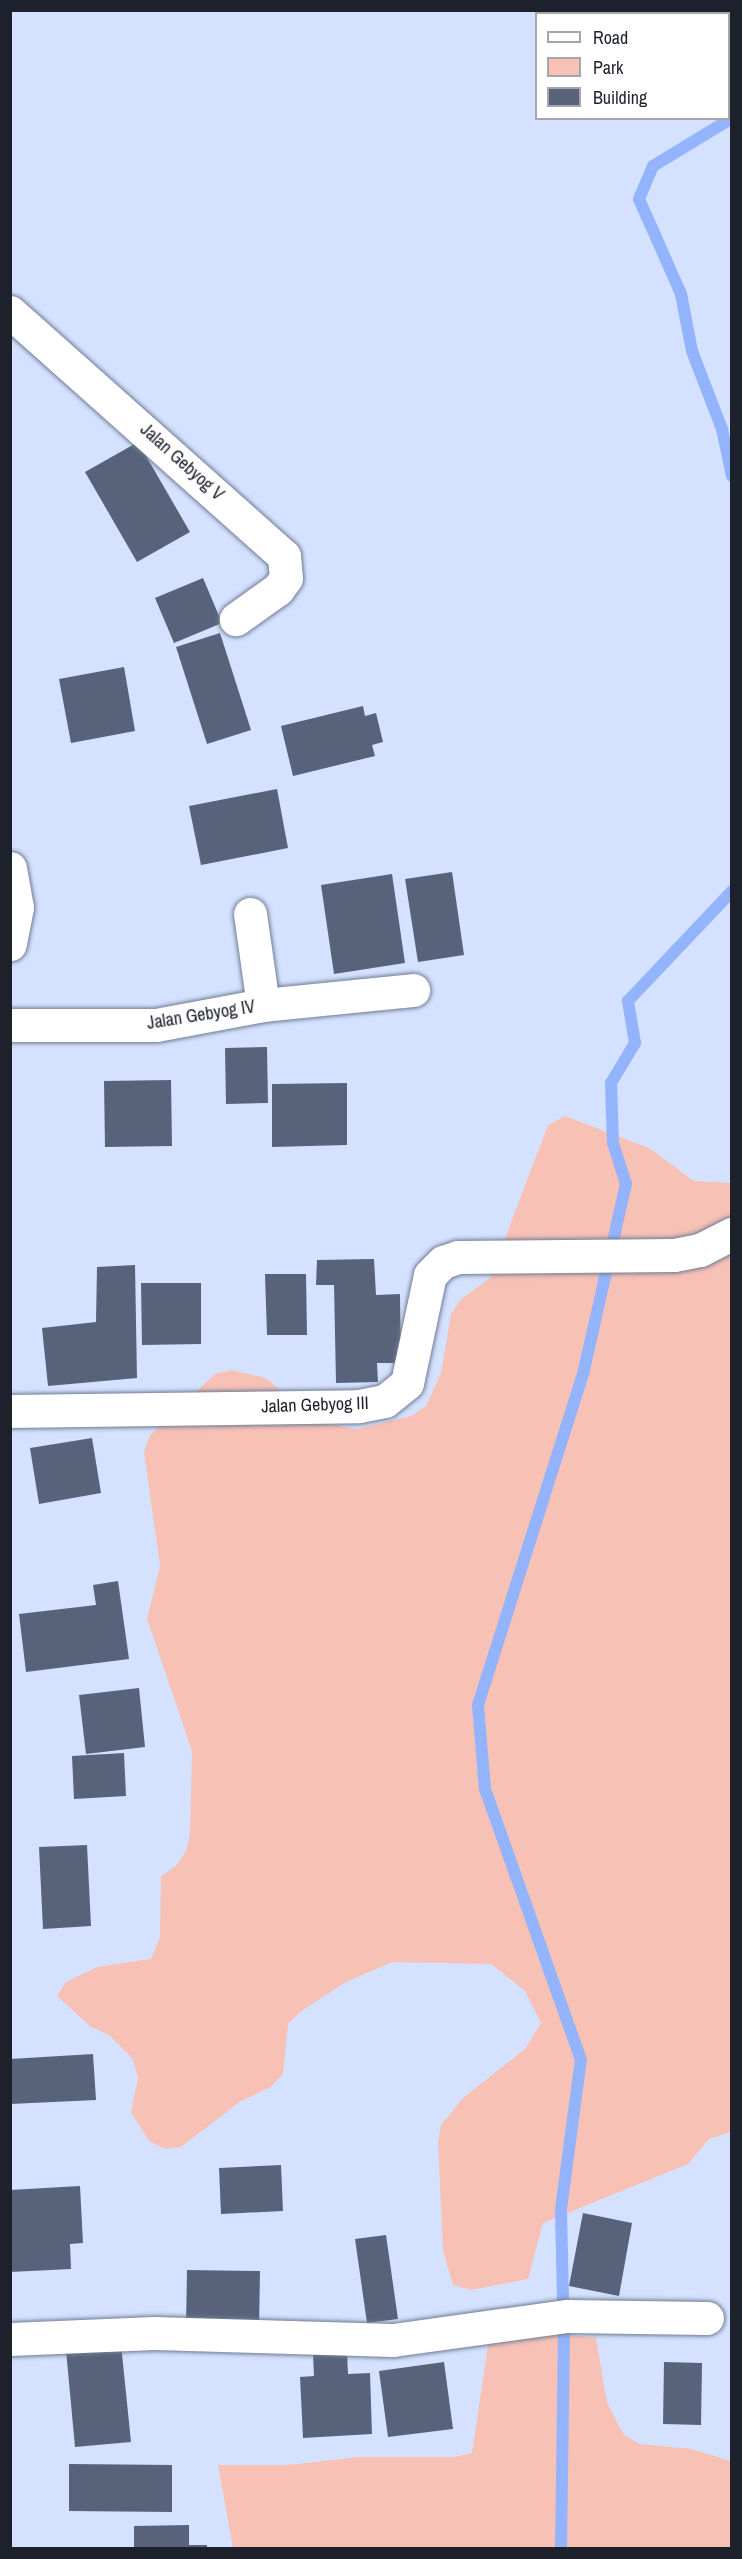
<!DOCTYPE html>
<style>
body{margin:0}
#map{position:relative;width:742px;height:2559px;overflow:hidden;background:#d5e2ff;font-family:"Archivo Narrow",sans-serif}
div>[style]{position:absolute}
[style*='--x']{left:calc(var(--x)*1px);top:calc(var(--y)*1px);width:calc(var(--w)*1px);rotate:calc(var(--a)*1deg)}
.green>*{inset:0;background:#f7c1b6}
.stream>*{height:12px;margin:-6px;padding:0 6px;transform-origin:6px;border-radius:6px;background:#93b4fc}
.building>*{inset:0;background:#58637b}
.roads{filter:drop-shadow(0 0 2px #707c95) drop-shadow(0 0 2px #707c95)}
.minor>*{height:33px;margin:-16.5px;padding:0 16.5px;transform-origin:16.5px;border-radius:16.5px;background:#fff}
span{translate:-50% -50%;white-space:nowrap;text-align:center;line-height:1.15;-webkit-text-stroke:6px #fff;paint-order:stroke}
.street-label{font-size:18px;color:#1d212c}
.frame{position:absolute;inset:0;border:12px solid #1d212c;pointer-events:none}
.legend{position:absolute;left:535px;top:12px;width:195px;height:108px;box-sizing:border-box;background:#fff;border:2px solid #a5a6ab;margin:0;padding:8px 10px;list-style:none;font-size:18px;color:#1d212c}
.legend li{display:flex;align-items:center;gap:12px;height:30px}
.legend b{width:30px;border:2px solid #a5a6ab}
</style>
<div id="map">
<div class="green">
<i style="clip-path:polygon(687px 11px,731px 11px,731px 112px,728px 14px)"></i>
<i style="clip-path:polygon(565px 1116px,649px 1148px,694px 1181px,731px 1183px,731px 2132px,709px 2139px,688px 2164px,543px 2223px,528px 2279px,471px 2290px,453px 2285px,443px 2251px,438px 2142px,441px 2125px,463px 2098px,525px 2049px,541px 2023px,525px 1991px,491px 1964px,393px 1962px,346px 1982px,300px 2012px,288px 2024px,283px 2074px,271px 2087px,241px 2101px,181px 2147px,165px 2149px,149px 2141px,131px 2112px,138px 2078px,133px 2059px,109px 2035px,91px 2027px,57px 1996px,66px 1982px,97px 1967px,151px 1959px,160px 1937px,161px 1876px,176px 1866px,186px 1851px,190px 1834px,192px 1751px,147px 1619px,160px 1566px,144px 1452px,150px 1435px,215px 1374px,232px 1370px,266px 1378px,295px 1403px,307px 1420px,357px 1429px,411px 1416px,426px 1406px,441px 1373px,451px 1314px,461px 1299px,490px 1278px,548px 1125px)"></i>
<i style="clip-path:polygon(526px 2329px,596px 2338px,607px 2403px,624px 2435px,640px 2444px,692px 2449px,731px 2461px,731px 2548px,233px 2548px,218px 2465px,288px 2465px,359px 2457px,455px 2457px,472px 2453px,489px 2339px)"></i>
</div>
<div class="stream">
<i style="--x:721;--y:10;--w:5;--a:53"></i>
<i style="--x:732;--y:118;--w:92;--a:148.7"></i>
<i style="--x:653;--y:166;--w:36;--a:113"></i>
<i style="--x:639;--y:199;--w:104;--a:66.1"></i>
<i style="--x:681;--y:294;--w:58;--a:79.1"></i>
<i style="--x:692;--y:351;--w:84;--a:69"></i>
<i style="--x:722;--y:429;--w:48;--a:78"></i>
<i style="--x:561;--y:2548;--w:204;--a:-89.2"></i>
<i style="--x:564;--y:2344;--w:135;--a:-91.3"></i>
<i style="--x:561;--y:2209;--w:150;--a:-82.4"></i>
<i style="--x:581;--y:2060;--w:288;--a:-109.5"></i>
<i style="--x:485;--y:1789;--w:84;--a:-94.8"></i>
<i style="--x:478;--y:1705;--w:351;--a:-72.4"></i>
<i style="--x:584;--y:1370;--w:191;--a:-77.3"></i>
<i style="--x:626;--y:1184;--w:43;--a:-107.6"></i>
<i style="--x:613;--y:1143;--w:60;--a:-91.9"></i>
<i style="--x:611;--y:1083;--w:47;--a:-59"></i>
<i style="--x:635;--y:1043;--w:43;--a:-99.5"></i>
<i style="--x:628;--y:1001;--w:151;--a:-46.6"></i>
</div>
<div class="building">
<i style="clip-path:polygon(138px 442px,190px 532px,137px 562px,85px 472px)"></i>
<i style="clip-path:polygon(203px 578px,222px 623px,174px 643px,155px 598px)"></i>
<i style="clip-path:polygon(220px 633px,251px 730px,207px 744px,176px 647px)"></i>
<i style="clip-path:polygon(124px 667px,135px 731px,71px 743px,59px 679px)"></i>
<i style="clip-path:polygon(363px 706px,365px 716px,376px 713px,383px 742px,372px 745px,375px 756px,293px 776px,281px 726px)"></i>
<i style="clip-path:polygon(277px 789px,288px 848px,201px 865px,189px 806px)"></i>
<i style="clip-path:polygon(452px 872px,464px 955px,418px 962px,405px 879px)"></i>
<i style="clip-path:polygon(392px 874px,405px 963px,334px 974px,321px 885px)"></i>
<i style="clip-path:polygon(267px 1047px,268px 1103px,226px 1104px,225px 1048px)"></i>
<i style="clip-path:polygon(171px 1080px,172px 1146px,105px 1147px,104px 1081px)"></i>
<i style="clip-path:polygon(347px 1083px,347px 1145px,272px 1147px,272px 1084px)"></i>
<i style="clip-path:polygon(374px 1259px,376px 1295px,400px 1294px,401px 1363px,377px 1363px,378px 1382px,336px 1383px,334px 1285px,316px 1285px,317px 1260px)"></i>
<i style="clip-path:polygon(135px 1265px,137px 1378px,48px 1386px,42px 1328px,96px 1322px,97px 1267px)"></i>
<i style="clip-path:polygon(265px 1274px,306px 1274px,307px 1335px,267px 1335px)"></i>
<i style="clip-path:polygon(141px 1283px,201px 1283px,201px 1344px,142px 1345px)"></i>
<i style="clip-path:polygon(92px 1438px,101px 1493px,39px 1504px,30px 1448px)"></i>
<i style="clip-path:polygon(118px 1581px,129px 1659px,26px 1672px,19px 1614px,96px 1605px,93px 1585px)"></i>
<i style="clip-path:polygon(139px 1688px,145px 1747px,86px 1754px,79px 1695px)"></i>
<i style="clip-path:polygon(124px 1753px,126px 1796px,74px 1799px,72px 1756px)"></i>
<i style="clip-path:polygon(87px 1845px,91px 1926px,43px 1929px,39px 1847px)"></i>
<i style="clip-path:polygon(93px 2054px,96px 2100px,10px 2104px,10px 2059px)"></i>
<i style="clip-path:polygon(281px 2165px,283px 2211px,221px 2214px,219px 2168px)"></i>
<i style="clip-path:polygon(80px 2186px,83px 2243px,70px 2244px,71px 2269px,10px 2272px,10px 2190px)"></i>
<i style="clip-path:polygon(583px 2213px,632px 2223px,619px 2296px,569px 2286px)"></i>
<i style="clip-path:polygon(386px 2235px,398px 2319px,367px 2323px,355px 2239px)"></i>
<i style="clip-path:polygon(187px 2270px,260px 2271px,259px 2329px,186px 2328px)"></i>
<i style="clip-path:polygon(121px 2344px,131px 2442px,75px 2447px,66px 2350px)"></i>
<i style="clip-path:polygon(347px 2353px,348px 2374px,370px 2373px,372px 2434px,303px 2438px,300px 2377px,314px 2376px,313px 2355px)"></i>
<i style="clip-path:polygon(444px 2362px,453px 2429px,388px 2437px,379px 2371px)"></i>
<i style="clip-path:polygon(664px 2362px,702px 2363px,701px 2425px,663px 2424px)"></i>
<i style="clip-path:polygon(69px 2464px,172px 2465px,172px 2512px,69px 2511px)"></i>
<i style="clip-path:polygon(189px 2525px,189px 2545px,207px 2545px,207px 2548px,134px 2548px,134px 2526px)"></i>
</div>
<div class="roads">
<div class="minor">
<i style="--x:10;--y:312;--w:367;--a:41.7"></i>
<i style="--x:284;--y:556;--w:22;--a:85"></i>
<i style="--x:286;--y:578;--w:14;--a:126"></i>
<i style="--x:278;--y:589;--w:52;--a:144.5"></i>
<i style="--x:10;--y:868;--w:40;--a:80"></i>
<i style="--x:17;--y:907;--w:38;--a:101"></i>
<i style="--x:263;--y:1005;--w:151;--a:-5.7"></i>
<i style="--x:10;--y:1025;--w:146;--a:0"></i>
<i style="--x:156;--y:1025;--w:109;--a:-10.6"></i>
<i style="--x:263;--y:1005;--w:92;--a:-98.1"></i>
<i style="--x:10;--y:1411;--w:349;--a:-0.8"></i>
<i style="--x:359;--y:1406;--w:26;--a:-11"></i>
<i style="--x:385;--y:1401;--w:28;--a:-39"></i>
<i style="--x:407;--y:1383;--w:110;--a:-78"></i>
<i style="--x:430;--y:1275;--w:18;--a:-45"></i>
<i style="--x:443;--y:1262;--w:16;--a:-18"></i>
<i style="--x:458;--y:1257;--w:216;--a:-0.5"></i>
<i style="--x:674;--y:1255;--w:26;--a:-11"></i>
<i style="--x:700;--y:1250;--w:36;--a:-27"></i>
<i style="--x:10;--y:2339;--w:144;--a:-2.4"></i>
<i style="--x:154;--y:2333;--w:239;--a:1.7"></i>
<i style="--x:393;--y:2340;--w:176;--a:-7.9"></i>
<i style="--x:567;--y:2316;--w:140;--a:0.8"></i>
</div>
</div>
<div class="street-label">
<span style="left:182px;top:462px;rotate:42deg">Jalan Gebyog V</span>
<span style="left:201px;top:1015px;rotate:-9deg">Jalan Gebyog IV</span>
<span style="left:315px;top:1405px;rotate:-2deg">Jalan Gebyog III</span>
</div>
<div class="frame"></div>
<ul class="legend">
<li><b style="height:8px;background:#fff"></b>Road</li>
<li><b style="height:16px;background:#f7c1b6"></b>Park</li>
<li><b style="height:16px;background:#58637b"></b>Building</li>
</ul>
</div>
